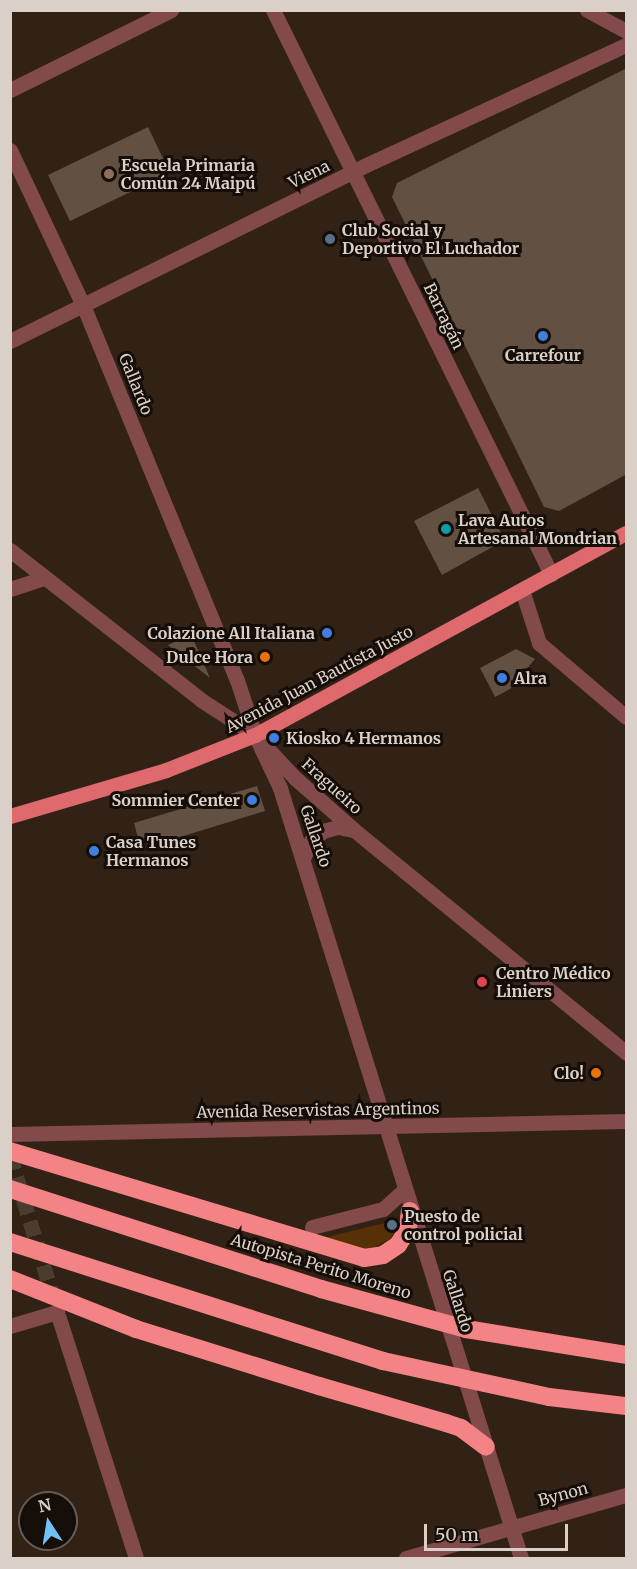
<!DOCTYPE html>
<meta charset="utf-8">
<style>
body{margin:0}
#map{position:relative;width:637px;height:1569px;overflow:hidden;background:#322215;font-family:Merriweather,serif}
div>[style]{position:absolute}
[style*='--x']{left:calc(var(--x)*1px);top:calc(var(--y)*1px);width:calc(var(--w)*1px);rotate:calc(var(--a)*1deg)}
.green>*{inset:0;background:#583005}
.building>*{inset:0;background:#625042}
.minor-tunnel>*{height:15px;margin-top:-7.5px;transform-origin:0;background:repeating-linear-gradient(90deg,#4b3c30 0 15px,transparent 0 23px)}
.minor>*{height:15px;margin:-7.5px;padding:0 7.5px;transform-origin:7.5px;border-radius:7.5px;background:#834a4b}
.major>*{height:15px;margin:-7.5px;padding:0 7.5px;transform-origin:7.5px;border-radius:7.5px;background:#df6a6e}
.highway>*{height:18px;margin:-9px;padding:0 9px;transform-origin:9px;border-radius:9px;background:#f38385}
.highway-bridge>*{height:18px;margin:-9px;padding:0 9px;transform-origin:9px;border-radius:9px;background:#f38385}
.dots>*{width:16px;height:16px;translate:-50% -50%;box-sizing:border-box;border:3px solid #140d08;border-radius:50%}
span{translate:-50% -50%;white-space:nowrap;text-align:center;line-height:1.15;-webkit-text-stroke:6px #140d08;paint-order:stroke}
.poi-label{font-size:16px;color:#dbd0c8;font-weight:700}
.left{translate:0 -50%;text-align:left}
.right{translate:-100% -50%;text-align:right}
.street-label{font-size:16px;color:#dbd0c8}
.frame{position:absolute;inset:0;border:12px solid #dbd0c8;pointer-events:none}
.north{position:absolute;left:18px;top:1491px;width:60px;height:60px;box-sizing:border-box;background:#140d08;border:2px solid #645b55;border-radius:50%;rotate:348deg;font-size:16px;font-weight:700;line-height:24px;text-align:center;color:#dbd0c8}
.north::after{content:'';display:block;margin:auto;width:21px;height:27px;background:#70c2f4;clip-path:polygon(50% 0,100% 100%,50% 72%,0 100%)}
.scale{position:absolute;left:424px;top:1524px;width:144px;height:27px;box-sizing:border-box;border:3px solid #dbd0c8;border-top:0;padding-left:8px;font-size:18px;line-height:21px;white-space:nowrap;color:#dbd0c8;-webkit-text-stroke:4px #140d08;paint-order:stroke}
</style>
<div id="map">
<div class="green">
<i style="clip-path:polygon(389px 1222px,395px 1222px,396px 1228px,391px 1238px,375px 1247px,364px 1249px,323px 1238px)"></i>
</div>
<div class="building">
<i style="clip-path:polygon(627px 68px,627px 474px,559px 511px,544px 507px,392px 197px,397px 183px)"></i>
<i style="clip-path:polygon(148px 127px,170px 173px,70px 221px,48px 175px)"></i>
<i style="clip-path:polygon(478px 488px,501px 533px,496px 545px,442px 575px,414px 521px)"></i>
<i style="clip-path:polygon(191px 634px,210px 678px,168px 645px)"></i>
<i style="clip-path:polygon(516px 649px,535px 659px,510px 689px,495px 697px,480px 668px)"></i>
<i style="clip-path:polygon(257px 786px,265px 811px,141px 849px,134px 823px)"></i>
</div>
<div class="minor-tunnel">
<i style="--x:10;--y:1155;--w:155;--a:73.1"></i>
</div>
<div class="minor">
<i style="--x:273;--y:10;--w:629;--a:63.76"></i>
<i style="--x:587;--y:10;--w:44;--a:28.3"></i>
<i style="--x:10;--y:90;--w:180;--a:-26.4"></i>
<i style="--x:10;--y:150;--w:171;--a:64.8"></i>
<i style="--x:83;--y:305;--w:405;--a:67.7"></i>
<i style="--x:237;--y:680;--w:58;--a:71.9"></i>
<i style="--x:255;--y:735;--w:59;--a:64.7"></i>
<i style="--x:280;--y:788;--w:807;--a:72.62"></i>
<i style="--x:10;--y:341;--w:397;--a:-26.3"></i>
<i style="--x:366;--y:165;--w:286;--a:-24.8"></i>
<i style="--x:10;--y:550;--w:243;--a:38.1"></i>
<i style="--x:201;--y:700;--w:64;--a:32.9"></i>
<i style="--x:255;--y:735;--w:59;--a:47.1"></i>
<i style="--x:295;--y:778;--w:79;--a:41.4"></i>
<i style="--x:354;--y:830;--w:352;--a:39.3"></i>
<i style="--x:10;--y:589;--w:35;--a:-18"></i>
<i style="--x:522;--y:590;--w:56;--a:72.2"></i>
<i style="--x:539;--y:643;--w:114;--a:40.4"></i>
<i style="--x:304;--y:856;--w:17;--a:-65"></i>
<i style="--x:311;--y:841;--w:16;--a:-40"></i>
<i style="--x:323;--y:831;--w:16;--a:-15"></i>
<i style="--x:338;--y:827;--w:16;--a:11"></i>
<i style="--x:10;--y:1134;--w:616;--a:-1.21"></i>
<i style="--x:312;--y:1227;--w:73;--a:-14.2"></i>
<i style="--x:383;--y:1209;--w:28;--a:-42"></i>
<i style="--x:10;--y:1326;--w:49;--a:-16.6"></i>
<i style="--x:57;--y:1312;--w:258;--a:72.2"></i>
<i style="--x:406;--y:1558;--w:229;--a:-16"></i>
</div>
<div class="major">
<i style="--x:10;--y:816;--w:163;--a:-16.4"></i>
<i style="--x:166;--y:770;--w:96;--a:-21.5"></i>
<i style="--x:255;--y:735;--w:422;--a:-28.6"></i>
</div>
<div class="highway">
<i style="--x:10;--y:1151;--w:370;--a:16.8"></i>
<i style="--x:364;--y:1258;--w:19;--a:-9"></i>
<i style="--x:383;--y:1255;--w:18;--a:-34"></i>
<i style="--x:398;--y:1245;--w:19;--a:-58"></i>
<i style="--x:408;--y:1229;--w:18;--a:-84"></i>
<i style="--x:319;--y:1386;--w:132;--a:16.2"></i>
<i style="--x:446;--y:1423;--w:16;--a:18"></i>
<i style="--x:461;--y:1428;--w:31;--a:37"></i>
</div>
<div class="highway-bridge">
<i style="--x:10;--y:1189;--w:327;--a:17.8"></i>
<i style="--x:321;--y:1289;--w:150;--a:15.4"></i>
<i style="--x:466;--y:1329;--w:162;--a:9.2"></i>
<i style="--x:10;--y:1242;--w:392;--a:17.7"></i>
<i style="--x:383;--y:1361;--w:170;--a:12.2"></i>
<i style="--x:549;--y:1397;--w:78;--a:6.7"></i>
<i style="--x:10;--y:1279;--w:136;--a:21.6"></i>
<i style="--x:136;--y:1329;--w:192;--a:17.3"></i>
</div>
<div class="dots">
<i style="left:109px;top:174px;background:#8d6e63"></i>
<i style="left:330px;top:239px;background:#5c6f8a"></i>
<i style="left:543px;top:336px;background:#3f7fe0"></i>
<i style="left:446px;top:529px;background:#0f9aa8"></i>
<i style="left:327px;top:633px;background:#3f7fe0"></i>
<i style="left:265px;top:657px;background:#e8710a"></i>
<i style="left:502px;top:678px;background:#3f7fe0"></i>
<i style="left:274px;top:738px;background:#3f7fe0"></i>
<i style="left:252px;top:800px;background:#3f7fe0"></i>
<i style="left:94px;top:851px;background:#3f7fe0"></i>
<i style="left:482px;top:982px;background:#e0444e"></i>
<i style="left:596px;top:1073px;background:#e8710a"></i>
<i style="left:392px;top:1225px;background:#5c6f8a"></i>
</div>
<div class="poi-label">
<span class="left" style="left:121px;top:174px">Escuela Primaria<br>Común 24 Maipú</span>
<span class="left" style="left:342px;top:239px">Club Social y<br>Deportivo El Luchador</span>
<span style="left:543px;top:355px">Carrefour</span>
<span class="left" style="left:458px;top:529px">Lava Autos<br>Artesanal Mondrian</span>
<span class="right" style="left:315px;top:633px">Colazione All Italiana</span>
<span class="right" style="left:253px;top:657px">Dulce Hora</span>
<span class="left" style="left:514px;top:678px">Alra</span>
<span class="left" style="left:286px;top:738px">Kiosko 4 Hermanos</span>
<span class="right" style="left:240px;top:800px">Sommier Center</span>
<span class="left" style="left:106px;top:851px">Casa Tunes<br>Hermanos</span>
<span class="left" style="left:496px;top:982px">Centro Médico<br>Liniers</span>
<span class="right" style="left:584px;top:1073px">Clo!</span>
<span class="left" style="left:404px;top:1225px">Puesto de<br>control policial</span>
</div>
<div class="street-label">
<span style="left:309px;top:174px;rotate:-26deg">Viena</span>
<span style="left:444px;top:316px;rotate:64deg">Barragán</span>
<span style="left:136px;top:384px;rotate:68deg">Gallardo</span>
<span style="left:319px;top:679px;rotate:-28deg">Avenida Juan Bautista Justo</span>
<span style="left:332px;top:786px;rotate:42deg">Fragueiro</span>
<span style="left:316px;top:836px;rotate:71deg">Gallardo</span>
<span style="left:318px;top:1110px;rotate:-1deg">Avenida Reservistas Argentinos</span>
<span style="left:321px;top:1266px;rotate:17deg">Autopista Perito Moreno</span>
<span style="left:458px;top:1301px;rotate:72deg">Gallardo</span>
<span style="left:563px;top:1494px;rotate:-15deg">Bynon</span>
</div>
<div class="frame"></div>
<div class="north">N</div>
<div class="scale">50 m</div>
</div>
